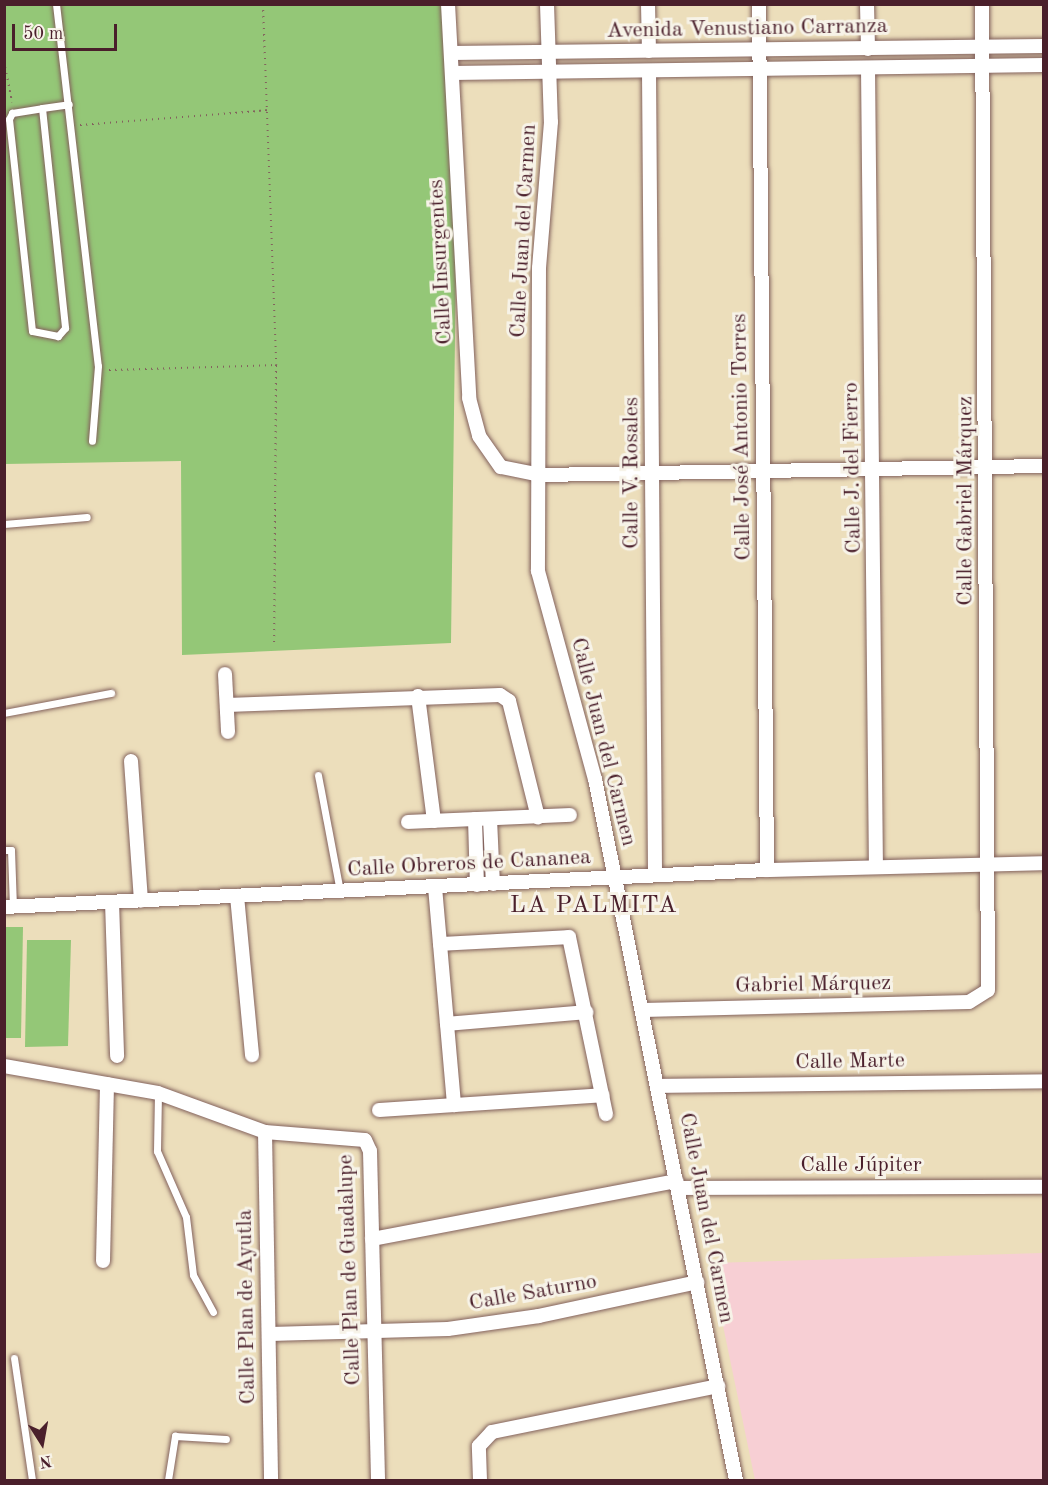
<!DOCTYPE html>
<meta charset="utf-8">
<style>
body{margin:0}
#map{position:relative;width:1048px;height:1485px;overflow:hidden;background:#ecdebb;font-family:"Old Standard TT",serif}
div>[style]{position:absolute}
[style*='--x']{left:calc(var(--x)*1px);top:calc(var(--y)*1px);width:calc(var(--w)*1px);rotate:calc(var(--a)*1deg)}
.built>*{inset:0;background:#f7cfd4}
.green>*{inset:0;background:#94c777}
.path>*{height:2px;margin-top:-1px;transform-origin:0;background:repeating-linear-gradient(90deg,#83625d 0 1.5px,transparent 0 6px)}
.roads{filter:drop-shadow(0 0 2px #83625d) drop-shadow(0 0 2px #83625d)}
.service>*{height:7px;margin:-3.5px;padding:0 3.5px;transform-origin:3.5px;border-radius:3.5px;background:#fff}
.minor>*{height:14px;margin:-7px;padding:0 7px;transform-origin:7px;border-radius:7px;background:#fff}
span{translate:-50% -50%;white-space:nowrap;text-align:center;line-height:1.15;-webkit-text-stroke:6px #f7f3e8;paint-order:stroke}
.street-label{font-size:22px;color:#4a1f2b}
.neighbourhood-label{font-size:24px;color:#4a1f2b;letter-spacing:1.5px}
.frame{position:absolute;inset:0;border:6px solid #4a1f2b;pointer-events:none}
.north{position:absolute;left:12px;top:1413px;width:60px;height:60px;-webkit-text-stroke:4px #f7f3e8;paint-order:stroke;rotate:169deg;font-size:16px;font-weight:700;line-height:24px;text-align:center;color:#4a1f2b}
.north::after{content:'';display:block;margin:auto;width:21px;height:27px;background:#4a1f2b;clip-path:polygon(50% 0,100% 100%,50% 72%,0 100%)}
.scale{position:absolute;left:12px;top:24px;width:105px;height:27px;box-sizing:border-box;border:3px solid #4a1f2b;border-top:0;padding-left:8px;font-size:18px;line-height:21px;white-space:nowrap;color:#4a1f2b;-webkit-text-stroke:4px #f7f3e8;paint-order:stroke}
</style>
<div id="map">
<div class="built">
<i style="clip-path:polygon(1043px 1253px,1043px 1480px,755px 1480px,710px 1263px)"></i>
</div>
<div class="green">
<i style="clip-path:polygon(4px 5px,442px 5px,456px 260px,451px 643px,182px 655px,181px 461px,5px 464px)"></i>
<i style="clip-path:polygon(5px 927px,23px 927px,21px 1038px,5px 1038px)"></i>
<i style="clip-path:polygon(27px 940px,71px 940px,68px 1046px,25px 1047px)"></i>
</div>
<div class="path">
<i style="--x:263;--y:4;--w:361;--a:87.9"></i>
<i style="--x:4;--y:61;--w:42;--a:79"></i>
<i style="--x:80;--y:125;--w:190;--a:-4.5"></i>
<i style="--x:109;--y:370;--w:167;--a:-1.7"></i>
<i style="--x:276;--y:365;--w:277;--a:90.4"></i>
</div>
<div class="roads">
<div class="service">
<i style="--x:56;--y:4;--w:364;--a:83.4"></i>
<i style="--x:98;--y:366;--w:75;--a:94.6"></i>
<i style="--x:42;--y:108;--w:221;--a:84"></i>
<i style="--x:65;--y:328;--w:11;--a:131"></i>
<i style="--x:58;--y:336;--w:26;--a:-169"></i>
<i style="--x:32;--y:331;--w:213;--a:-96.2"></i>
<i style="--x:9;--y:119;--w:7;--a:-63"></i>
<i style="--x:12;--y:113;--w:30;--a:-9"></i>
<i style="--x:42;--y:108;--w:27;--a:-8"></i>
<i style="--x:4;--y:524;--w:83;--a:-4.8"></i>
<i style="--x:4;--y:713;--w:109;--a:-10.6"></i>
<i style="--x:318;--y:775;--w:118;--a:79.3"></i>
<i style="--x:4;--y:850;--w:7;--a:0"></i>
<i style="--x:11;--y:850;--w:56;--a:88"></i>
<i style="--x:158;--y:1093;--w:58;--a:91"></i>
<i style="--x:157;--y:1151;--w:72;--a:66.3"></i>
<i style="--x:186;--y:1217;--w:58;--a:83.1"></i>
<i style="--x:193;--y:1275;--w:42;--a:61.6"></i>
<i style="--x:14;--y:1358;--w:123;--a:81.6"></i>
<i style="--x:168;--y:1480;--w:45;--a:-81"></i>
<i style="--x:175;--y:1436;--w:51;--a:3.4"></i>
</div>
<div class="minor">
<i style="--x:448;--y:4;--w:395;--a:86.9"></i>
<i style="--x:469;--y:398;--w:39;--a:75"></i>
<i style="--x:479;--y:436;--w:38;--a:55"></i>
<i style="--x:501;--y:467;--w:41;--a:11.3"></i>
<i style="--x:541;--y:475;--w:503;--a:-1.03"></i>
<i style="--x:547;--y:4;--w:118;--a:88.1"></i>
<i style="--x:551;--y:122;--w:146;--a:94.7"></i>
<i style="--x:539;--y:268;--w:303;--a:90.2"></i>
<i style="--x:538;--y:571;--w:216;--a:74.7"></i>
<i style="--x:595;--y:779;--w:715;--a:78.63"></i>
<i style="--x:648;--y:4;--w:47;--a:88.8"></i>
<i style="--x:759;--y:4;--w:866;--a:89.47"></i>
<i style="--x:867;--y:4;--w:45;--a:88.7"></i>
<i style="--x:451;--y:53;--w:593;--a:-0.68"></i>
<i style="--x:868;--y:68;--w:798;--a:89.43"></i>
<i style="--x:649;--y:71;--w:804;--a:89.57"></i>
<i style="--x:452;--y:73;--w:592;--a:-0.77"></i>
<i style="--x:225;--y:674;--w:58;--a:87"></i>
<i style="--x:418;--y:696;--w:126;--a:82.7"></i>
<i style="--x:227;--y:705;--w:273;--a:-2.1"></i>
<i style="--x:500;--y:695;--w:11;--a:34"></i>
<i style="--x:509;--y:701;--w:120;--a:76"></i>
<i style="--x:131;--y:761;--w:140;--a:85.9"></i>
<i style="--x:475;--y:819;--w:66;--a:88.3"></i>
<i style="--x:490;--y:819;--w:65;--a:87.4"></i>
<i style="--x:408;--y:822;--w:162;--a:-2.5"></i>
<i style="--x:435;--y:887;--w:219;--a:85"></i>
<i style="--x:237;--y:896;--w:160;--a:84.6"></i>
<i style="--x:112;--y:902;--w:154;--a:88.1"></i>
<i style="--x:4;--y:907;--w:764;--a:-2.78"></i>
<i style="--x:767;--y:870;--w:277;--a:-1.4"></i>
<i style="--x:440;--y:944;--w:129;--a:-3.1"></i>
<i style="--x:569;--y:937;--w:181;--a:78.2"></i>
<i style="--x:643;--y:1010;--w:326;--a:-1.4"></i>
<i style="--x:969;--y:1002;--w:22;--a:-32"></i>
<i style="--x:988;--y:990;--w:986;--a:-90.35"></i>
<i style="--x:447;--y:1024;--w:140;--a:-4.9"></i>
<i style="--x:4;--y:1066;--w:156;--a:9.9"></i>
<i style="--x:158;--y:1093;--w:114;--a:20"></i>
<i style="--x:265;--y:1132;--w:100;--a:4.6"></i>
<i style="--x:365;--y:1140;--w:12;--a:66"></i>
<i style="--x:370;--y:1151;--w:329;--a:88.6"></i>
<i style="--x:658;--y:1086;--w:386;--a:-0.7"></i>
<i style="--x:379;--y:1110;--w:224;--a:-3.8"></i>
<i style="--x:265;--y:1132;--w:348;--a:89"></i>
<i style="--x:679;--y:1188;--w:365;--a:-0.2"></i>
<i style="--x:372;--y:1239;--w:310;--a:-10.8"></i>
<i style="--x:103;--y:1261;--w:177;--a:-88.7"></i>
<i style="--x:270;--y:1334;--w:178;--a:-1.6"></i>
<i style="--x:448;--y:1329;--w:92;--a:-8.1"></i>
<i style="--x:539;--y:1316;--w:162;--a:-12.1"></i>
<i style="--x:480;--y:1480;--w:34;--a:-92"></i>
<i style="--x:479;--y:1446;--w:19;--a:-47"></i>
<i style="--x:492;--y:1432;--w:231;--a:-11.5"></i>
</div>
</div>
<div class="street-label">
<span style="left:747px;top:29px;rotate:-1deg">Avenida Venustiano Carranza</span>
<span style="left:524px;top:231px;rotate:-87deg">Calle Juan del Carmen</span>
<span style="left:441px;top:262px;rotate:-93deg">Calle Insurgentes</span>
<span style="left:742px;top:437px;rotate:-91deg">Calle José Antonio Torres</span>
<span style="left:853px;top:468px;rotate:-91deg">Calle J. del Fierro</span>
<span style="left:632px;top:473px;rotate:-90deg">Calle V. Rosales</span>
<span style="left:966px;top:501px;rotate:-90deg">Calle Gabriel Márquez</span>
<span style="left:603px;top:742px;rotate:76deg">Calle Juan del Carmen</span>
<span style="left:469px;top:864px;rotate:-3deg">Calle Obreros de Cananea</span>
<span style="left:813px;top:985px;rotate:-1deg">Gabriel Márquez</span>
<span style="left:850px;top:1062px;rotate:-1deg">Calle Marte</span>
<span style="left:861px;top:1166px">Calle Júpiter</span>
<span style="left:706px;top:1218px;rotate:79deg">Calle Juan del Carmen</span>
<span style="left:350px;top:1270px;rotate:-92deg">Calle Plan de Guadalupe</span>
<span style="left:533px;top:1293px;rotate:-10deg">Calle Saturno</span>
<span style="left:247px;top:1307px;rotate:-91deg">Calle Plan de Ayutla</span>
</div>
<div class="neighbourhood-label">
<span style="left:594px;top:907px">LA PALMITA</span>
</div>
<div class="frame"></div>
<div class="north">N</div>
<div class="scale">50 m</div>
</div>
